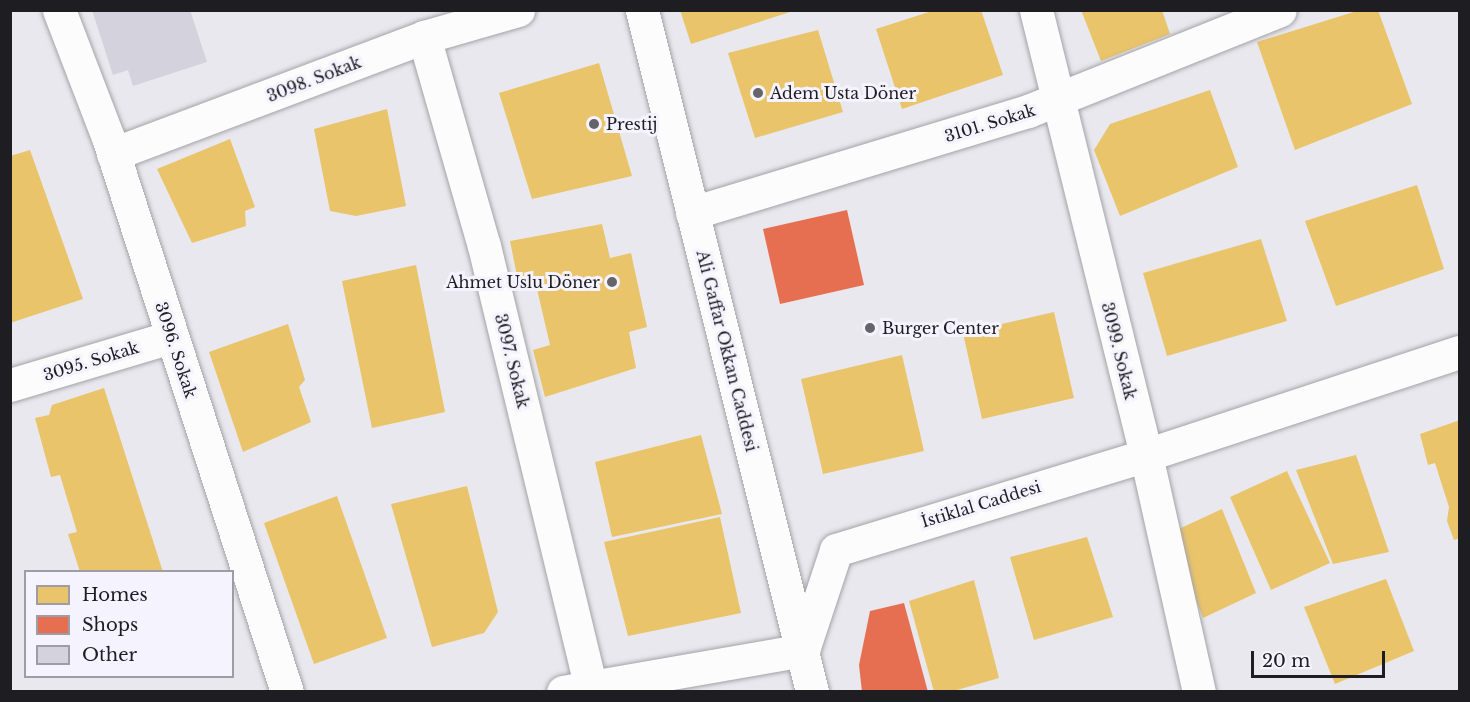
<!DOCTYPE html>
<meta charset="utf-8">
<style>
body{margin:0}
#map{position:relative;width:1470px;height:702px;overflow:hidden;background:#e8e8ee;font-family:"Libre Baskerville",serif}
div>[style]{position:absolute}
[style*='--x']{left:calc(var(--x)*1px);top:calc(var(--y)*1px);width:calc(var(--w)*1px);rotate:calc(var(--a)*1deg)}
.homes>*{inset:0;background:#e9c46a}
.shops>*{inset:0;background:#e76f51}
.building>*{inset:0;background:#d3d2dd}
.roads{filter:drop-shadow(0 0 2px #a4a3a8) drop-shadow(0 0 2px #a4a3a8)}
.minor>*{height:33px;margin:-16.5px;padding:0 16.5px;transform-origin:16.5px;border-radius:16.5px;background:#fcfcfc}
.tertiary>*{height:33px;margin:-16.5px;padding:0 16.5px;transform-origin:16.5px;border-radius:16.5px;background:#fcfcfc}
.dots>*{width:16px;height:16px;translate:-50% -50%;box-sizing:border-box;border:3px solid #f4f3fe;border-radius:50%}
span{translate:-50% -50%;white-space:nowrap;text-align:center;line-height:1.15;-webkit-text-stroke:6px #f4f3fe;paint-order:stroke}
.street-label{font-size:16px;color:#1e1d21}
.poi-label{font-size:16px;color:#1e1d21}
.left{translate:0 -50%;text-align:left}
.right{translate:-100% -50%;text-align:right}
.frame{position:absolute;inset:0;border:12px solid #1e1d21;pointer-events:none}
.legend{position:absolute;left:24px;top:570px;width:210px;height:108px;box-sizing:border-box;background:#f4f3fe;border:2px solid #9e9da6;margin:0;padding:8px 10px;list-style:none;font-size:18px;color:#1e1d21}
.legend li{display:flex;align-items:center;gap:12px;height:30px}
.legend b{width:30px;border:2px solid #9e9da6}
.scale{position:absolute;left:1251px;top:651px;width:134px;height:27px;box-sizing:border-box;border:3px solid #1e1d21;border-top:0;padding-left:8px;font-size:18px;line-height:21px;white-space:nowrap;color:#1e1d21;-webkit-text-stroke:4px #f4f3fe;paint-order:stroke}
</style>
<div id="map">
<div class="homes">
<i style="clip-path:polygon(680px 10px,793px 10px,793px 11px,691px 44px)"></i>
<i style="clip-path:polygon(935px 10px,981px 10px,1003px 75px,902px 109px,876px 29px)"></i>
<i style="clip-path:polygon(1081px 10px,1162px 10px,1170px 34px,1101px 61px)"></i>
<i style="clip-path:polygon(1360px 10px,1378px 10px,1412px 104px,1295px 150px,1257px 42px)"></i>
<i style="clip-path:polygon(818px 30px,843px 112px,755px 138px,728px 53px)"></i>
<i style="clip-path:polygon(599px 63px,632px 176px,532px 199px,499px 93px)"></i>
<i style="clip-path:polygon(1210px 90px,1238px 167px,1120px 216px,1094px 150px,1110px 124px)"></i>
<i style="clip-path:polygon(387px 109px,406px 206px,356px 216px,330px 211px,314px 129px)"></i>
<i style="clip-path:polygon(230px 139px,255px 207px,245px 211px,246px 226px,192px 243px,157px 169px)"></i>
<i style="clip-path:polygon(30px 150px,83px 299px,10px 323px,10px 156px)"></i>
<i style="clip-path:polygon(1417px 185px,1444px 269px,1336px 306px,1305px 221px)"></i>
<i style="clip-path:polygon(602px 224px,610px 258px,631px 253px,647px 327px,629px 332px,636px 368px,545px 397px,533px 350px,550px 345px,536px 285px,519px 286px,510px 241px)"></i>
<i style="clip-path:polygon(1261px 239px,1287px 321px,1167px 356px,1143px 273px)"></i>
<i style="clip-path:polygon(416px 265px,445px 412px,372px 428px,342px 281px)"></i>
<i style="clip-path:polygon(1054px 312px,1074px 398px,982px 419px,963px 333px)"></i>
<i style="clip-path:polygon(288px 324px,305px 380px,299px 387px,311px 422px,243px 452px,209px 352px)"></i>
<i style="clip-path:polygon(902px 355px,924px 451px,823px 474px,801px 379px)"></i>
<i style="clip-path:polygon(104px 388px,163px 572px,80px 572px,68px 534px,77px 532px,60px 475px,51px 477px,35px 418px,49px 415px,52px 405px)"></i>
<i style="clip-path:polygon(1460px 420px,1460px 538px,1454px 540px,1447px 521px,1449px 507px,1435px 463px,1428px 465px,1420px 434px)"></i>
<i style="clip-path:polygon(701px 435px,722px 514px,612px 537px,595px 462px)"></i>
<i style="clip-path:polygon(1356px 455px,1389px 552px,1333px 564px,1296px 470px)"></i>
<i style="clip-path:polygon(1287px 471px,1330px 563px,1271px 590px,1230px 497px)"></i>
<i style="clip-path:polygon(467px 486px,498px 612px,484px 633px,432px 647px,391px 504px)"></i>
<i style="clip-path:polygon(337px 496px,387px 638px,314px 664px,264px 523px)"></i>
<i style="clip-path:polygon(1222px 509px,1256px 593px,1203px 618px,1170px 533px)"></i>
<i style="clip-path:polygon(720px 517px,741px 613px,628px 636px,604px 542px)"></i>
<i style="clip-path:polygon(1087px 537px,1113px 617px,1034px 640px,1010px 557px)"></i>
<i style="clip-path:polygon(1386px 579px,1414px 651px,1335px 684px,1304px 607px)"></i>
<i style="clip-path:polygon(974px 580px,999px 678px,950px 692px,934px 692px,909px 601px)"></i>
</div>
<div class="shops">
<i style="clip-path:polygon(847px 210px,864px 285px,780px 304px,763px 229px)"></i>
<i style="clip-path:polygon(904px 603px,928px 692px,862px 692px,859px 665px,870px 611px)"></i>
</div>
<div class="building">
<i style="clip-path:polygon(92px 10px,190px 10px,207px 62px,133px 86px,128px 70px,113px 75px)"></i>
</div>
<div class="roads">
<div class="minor">
<i style="--x:59;--y:10;--w:139;--a:69"></i>
<i style="--x:109;--y:140;--w:580;--a:72.13"></i>
<i style="--x:1036;--y:10;--w:458;--a:76.1"></i>
<i style="--x:1146;--y:455;--w:243;--a:77.4"></i>
<i style="--x:424;--y:37;--w:217;--a:74"></i>
<i style="--x:484;--y:246;--w:454;--a:76.4"></i>
<i style="--x:113;--y:154;--w:332;--a:-20.6"></i>
<i style="--x:424;--y:37;--w:98;--a:-16"></i>
<i style="--x:692;--y:213;--w:351;--a:-16.9"></i>
<i style="--x:1028;--y:111;--w:271;--a:-21.8"></i>
<i style="--x:10;--y:385;--w:168;--a:-16.6"></i>
</div>
<div class="tertiary">
<i style="--x:642;--y:10;--w:703;--a:76"></i>
<i style="--x:563;--y:692;--w:244;--a:-9.9"></i>
<i style="--x:803;--y:650;--w:105;--a:-71.7"></i>
<i style="--x:836;--y:550;--w:324;--a:-17"></i>
<i style="--x:1146;--y:455;--w:330;--a:-18.2"></i>
</div>
</div>
<div class="dots">
<i style="left:758px;top:93px;background:#656469"></i>
<i style="left:594px;top:124px;background:#656469"></i>
<i style="left:612px;top:282px;background:#656469"></i>
<i style="left:870px;top:328px;background:#656469"></i>
</div>
<div class="street-label">
<span style="left:314px;top:79px;rotate:-21deg">3098. Sokak</span>
<span style="left:990px;top:123px;rotate:-17deg">3101. Sokak</span>
<span style="left:176px;top:350px;rotate:72deg">3096. Sokak</span>
<span style="left:727px;top:351px;rotate:76deg">Ali Gaffar Okkan Caddesi</span>
<span style="left:1119px;top:351px;rotate:76deg">3099. Sokak</span>
<span style="left:91px;top:361px;rotate:-17deg">3095. Sokak</span>
<span style="left:512px;top:361px;rotate:76deg">3097. Sokak</span>
<span style="left:981px;top:504px;rotate:-17deg">İstiklal Caddesi</span>
</div>
<div class="poi-label">
<span class="left" style="left:770px;top:93px">Adem Usta Döner</span>
<span class="left" style="left:606px;top:124px">Prestij</span>
<span class="right" style="left:600px;top:282px">Ahmet Uslu Döner</span>
<span class="left" style="left:882px;top:328px">Burger Center</span>
</div>
<div class="frame"></div>
<ul class="legend">
<li><b style="height:16px;background:#e9c46a"></b>Homes</li>
<li><b style="height:16px;background:#e76f51"></b>Shops</li>
<li><b style="height:16px;background:#d3d2dd"></b>Other</li>
</ul>
<div class="scale">20 m</div>
</div>
